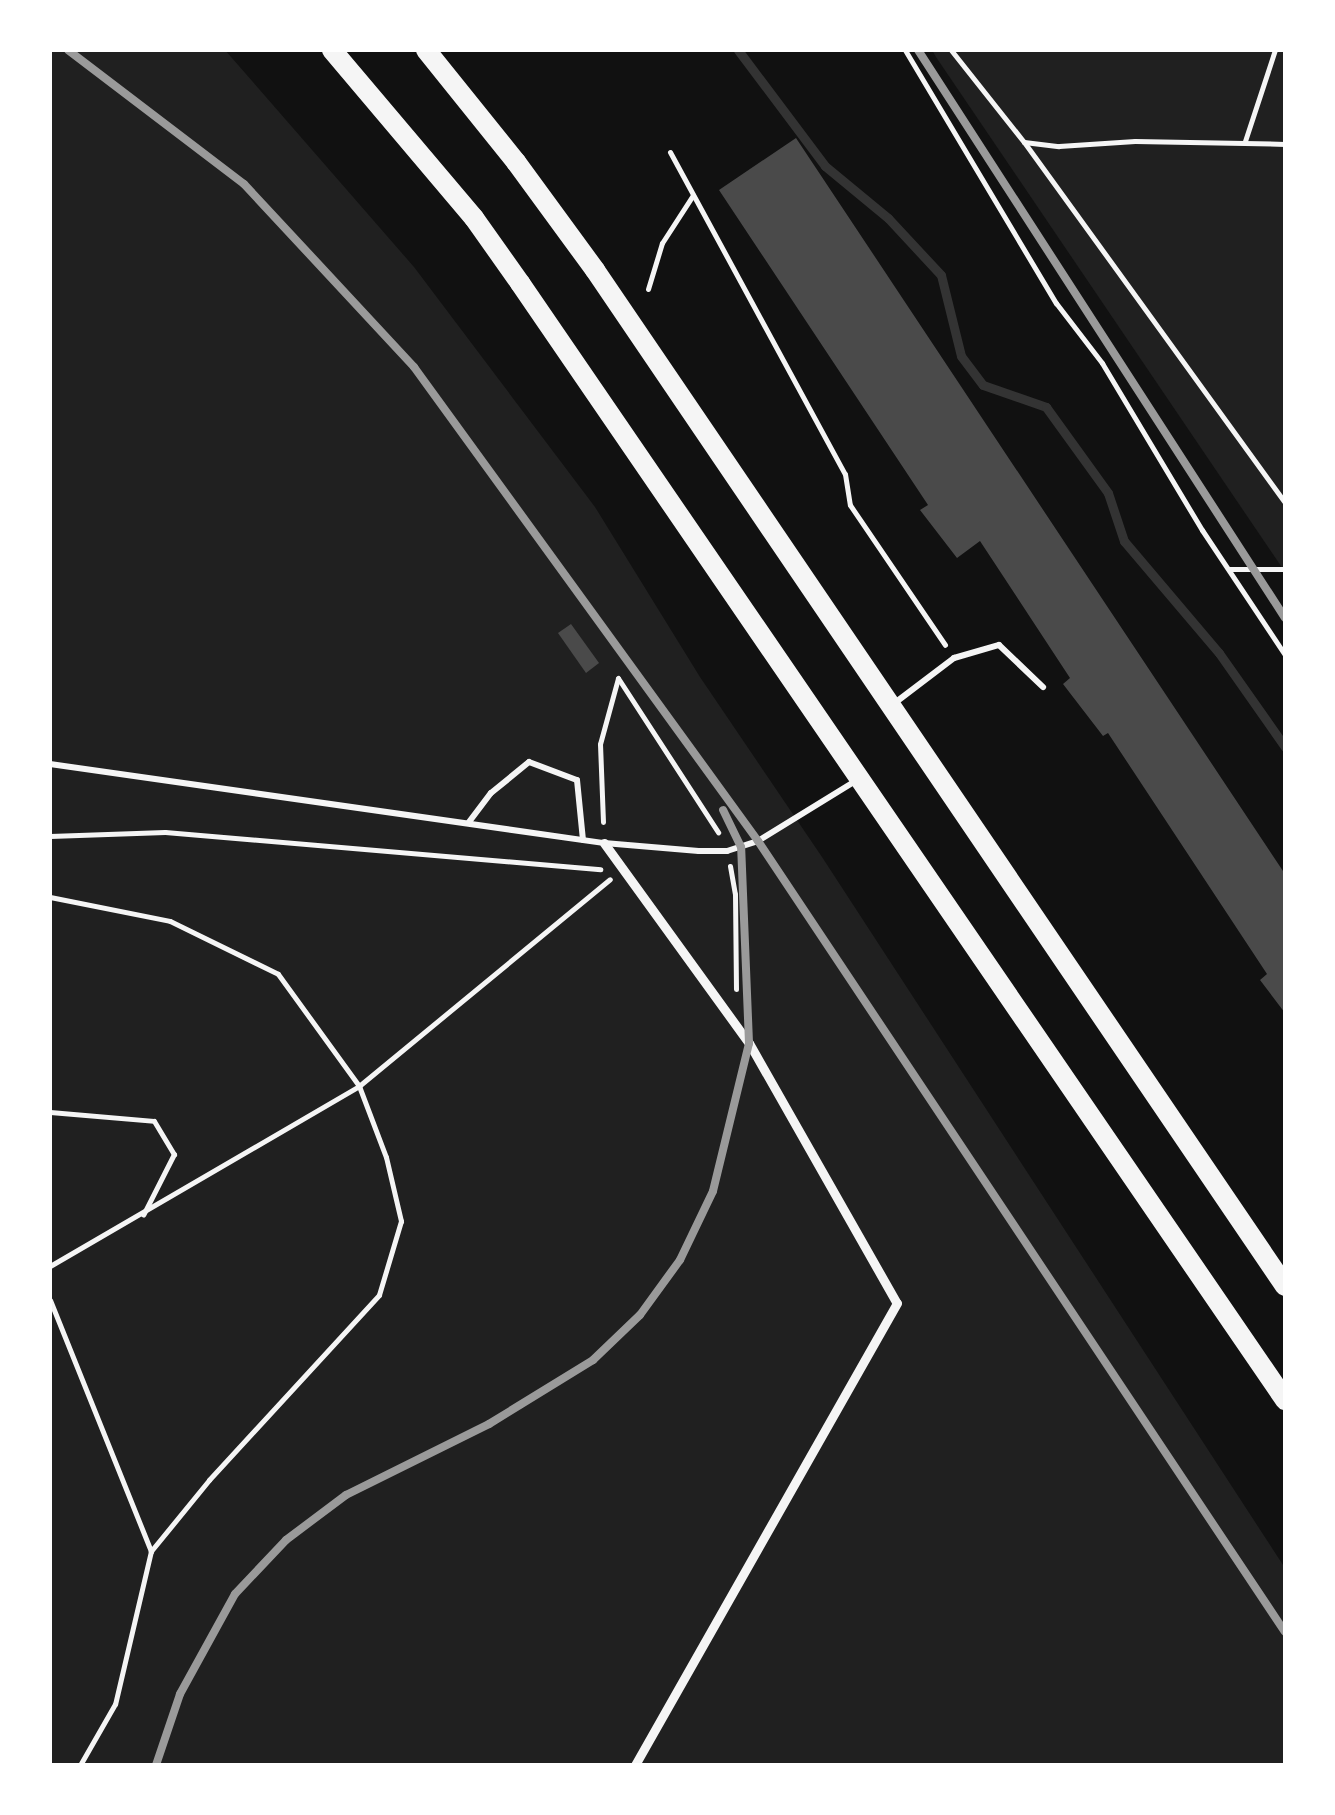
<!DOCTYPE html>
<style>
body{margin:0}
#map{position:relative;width:1335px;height:1815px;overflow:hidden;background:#111;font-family:"DM Sans",sans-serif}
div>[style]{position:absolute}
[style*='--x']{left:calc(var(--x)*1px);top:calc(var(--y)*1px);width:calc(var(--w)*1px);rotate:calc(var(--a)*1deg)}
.green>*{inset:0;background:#202020}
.stream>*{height:9px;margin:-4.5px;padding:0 4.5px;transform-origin:4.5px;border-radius:4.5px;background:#333}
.building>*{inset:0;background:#4a4a4a}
.path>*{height:5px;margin:-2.5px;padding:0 2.5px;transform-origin:2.5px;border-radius:2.5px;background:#f5f5f5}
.service>*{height:6px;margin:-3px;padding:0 3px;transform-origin:3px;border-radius:3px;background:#f5f5f5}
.pedestrian>*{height:9px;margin:-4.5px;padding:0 4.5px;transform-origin:4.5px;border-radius:4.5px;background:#f5f5f5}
.primary>*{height:20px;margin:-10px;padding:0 10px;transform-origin:10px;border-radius:10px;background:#f5f5f5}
.rail>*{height:8px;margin:-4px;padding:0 4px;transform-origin:4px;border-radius:4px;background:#9a9a9a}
span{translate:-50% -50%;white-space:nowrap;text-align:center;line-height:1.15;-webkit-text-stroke:8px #fff;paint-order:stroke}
.frame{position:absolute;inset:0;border:52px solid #fff;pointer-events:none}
</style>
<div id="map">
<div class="green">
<i style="clip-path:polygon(50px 50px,225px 50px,414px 267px,595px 507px,700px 677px,822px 857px,1285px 1568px,1285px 1765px,50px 1765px)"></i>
<i style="clip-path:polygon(932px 50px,1285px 50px,1285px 572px,936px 57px)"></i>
</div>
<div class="stream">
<i style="--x:738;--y:50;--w:145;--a:53.1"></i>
<i style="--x:825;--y:166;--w:82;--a:39.5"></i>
<i style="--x:888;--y:218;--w:78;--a:47.1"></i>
<i style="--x:941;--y:275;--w:83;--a:76.1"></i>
<i style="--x:961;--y:356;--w:36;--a:53"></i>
<i style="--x:983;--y:385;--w:67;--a:19.2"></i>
<i style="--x:1046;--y:407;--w:106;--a:54.2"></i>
<i style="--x:1108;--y:493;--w:51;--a:71.6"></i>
<i style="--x:1124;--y:541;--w:147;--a:49.7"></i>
<i style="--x:1219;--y:653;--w:115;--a:54.9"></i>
</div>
<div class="building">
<i style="clip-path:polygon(796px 138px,1285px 874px,1285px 1013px,1260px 980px,1267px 974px,1108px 733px,1103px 736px,1063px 684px,1070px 678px,980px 541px,957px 558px,920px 510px,928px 505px,719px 190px)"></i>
<i style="clip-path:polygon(571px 624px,599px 663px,586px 673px,558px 633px)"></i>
</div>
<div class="path">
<i style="--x:905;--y:50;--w:295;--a:59.2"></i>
<i style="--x:1056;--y:303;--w:76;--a:52.5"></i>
<i style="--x:1102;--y:363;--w:195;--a:59.1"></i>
<i style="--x:1202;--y:530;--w:150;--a:56.4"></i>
<i style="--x:951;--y:50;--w:117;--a:51.6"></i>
<i style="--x:1024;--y:142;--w:445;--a:54.1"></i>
<i style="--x:1245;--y:141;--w:96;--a:-71.8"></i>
<i style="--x:1024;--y:142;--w:35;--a:7"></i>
<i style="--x:1059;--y:146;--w:76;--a:-3.8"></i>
<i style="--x:1135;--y:141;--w:150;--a:1.1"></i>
<i style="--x:670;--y:152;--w:366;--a:61.5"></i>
<i style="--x:845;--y:474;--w:31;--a:81"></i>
<i style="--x:850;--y:505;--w:169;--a:55.8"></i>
<i style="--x:648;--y:289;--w:48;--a:-73.1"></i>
<i style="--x:662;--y:243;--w:57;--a:-57.1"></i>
<i style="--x:1229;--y:569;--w:56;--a:0"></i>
<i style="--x:618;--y:678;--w:184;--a:57"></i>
<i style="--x:603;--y:822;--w:78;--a:-92.2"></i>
<i style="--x:600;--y:744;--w:68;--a:-74.7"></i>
<i style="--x:50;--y:836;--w:115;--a:-2"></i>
<i style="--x:165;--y:832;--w:437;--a:4.9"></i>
<i style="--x:730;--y:866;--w:28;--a:80"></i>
<i style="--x:735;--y:894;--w:95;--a:89.4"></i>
<i style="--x:50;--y:897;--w:122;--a:11.3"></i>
<i style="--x:170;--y:921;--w:120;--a:26.1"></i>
<i style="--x:278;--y:974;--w:138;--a:54.1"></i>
<i style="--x:359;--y:1086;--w:76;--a:69.2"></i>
<i style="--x:386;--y:1157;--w:66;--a:76.8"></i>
<i style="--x:401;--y:1221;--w:77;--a:106.6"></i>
<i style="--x:379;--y:1295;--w:251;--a:132.6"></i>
<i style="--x:209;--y:1480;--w:92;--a:129.2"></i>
<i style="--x:151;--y:1551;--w:157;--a:103.2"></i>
<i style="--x:115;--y:1704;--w:70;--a:119.8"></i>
<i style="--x:50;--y:1112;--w:104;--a:4.9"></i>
<i style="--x:154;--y:1121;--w:39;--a:59"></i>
<i style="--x:174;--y:1154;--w:68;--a:116.9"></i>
<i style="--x:50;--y:1266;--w:358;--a:-30.2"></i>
<i style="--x:359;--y:1086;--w:325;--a:-39.5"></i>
<i style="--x:50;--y:1300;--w:271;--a:68.1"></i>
</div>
<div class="service">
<i style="--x:896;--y:702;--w:73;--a:-37.2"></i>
<i style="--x:954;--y:658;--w:47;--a:-16.1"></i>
<i style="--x:999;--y:645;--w:61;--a:43.7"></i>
<i style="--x:50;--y:764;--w:560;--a:8.12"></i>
<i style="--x:604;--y:843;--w:95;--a:4.8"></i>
<i style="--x:699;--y:851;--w:28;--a:0"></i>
<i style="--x:727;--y:851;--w:33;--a:-18"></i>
<i style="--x:758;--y:841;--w:113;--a:-31.6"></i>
<i style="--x:469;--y:822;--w:36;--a:-53"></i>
<i style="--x:491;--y:793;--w:49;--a:-39.2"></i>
<i style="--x:529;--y:762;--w:51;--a:20.6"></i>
<i style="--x:577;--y:780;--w:60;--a:84.3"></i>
</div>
<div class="pedestrian">
<i style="--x:604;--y:843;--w:247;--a:54.1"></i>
<i style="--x:749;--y:1043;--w:299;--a:60.4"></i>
<i style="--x:897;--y:1303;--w:531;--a:119.56"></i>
</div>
<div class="primary">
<i style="--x:332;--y:50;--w:220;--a:49.8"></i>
<i style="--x:474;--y:218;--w:80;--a:54.7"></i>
<i style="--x:520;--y:283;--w:1354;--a:55.59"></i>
<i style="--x:426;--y:50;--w:144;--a:51.2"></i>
<i style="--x:516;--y:162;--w:134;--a:53.8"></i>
<i style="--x:595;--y:270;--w:1228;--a:55.82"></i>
</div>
<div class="rail">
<i style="--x:68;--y:50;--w:221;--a:37.3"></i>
<i style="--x:244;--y:184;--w:250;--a:47.1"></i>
<i style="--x:414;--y:367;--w:586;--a:54.03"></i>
<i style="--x:758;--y:841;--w:950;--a:56.33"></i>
<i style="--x:918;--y:50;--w:676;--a:57.13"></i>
<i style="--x:156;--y:1765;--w:75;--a:-71.3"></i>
<i style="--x:180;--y:1694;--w:114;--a:-61.2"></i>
<i style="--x:235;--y:1594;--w:74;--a:-46.6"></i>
<i style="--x:286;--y:1540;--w:75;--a:-36.9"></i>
<i style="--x:346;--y:1495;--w:160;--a:-26.4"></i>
<i style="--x:489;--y:1424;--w:122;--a:-31.6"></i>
<i style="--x:593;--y:1360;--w:65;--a:-43.8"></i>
<i style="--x:640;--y:1315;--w:68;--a:-54"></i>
<i style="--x:680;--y:1260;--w:76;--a:-64.4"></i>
<i style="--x:713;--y:1191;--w:152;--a:-76.3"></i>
<i style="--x:749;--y:1043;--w:196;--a:-92.3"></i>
<i style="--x:741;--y:847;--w:41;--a:-115.9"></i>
</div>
<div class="frame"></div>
</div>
